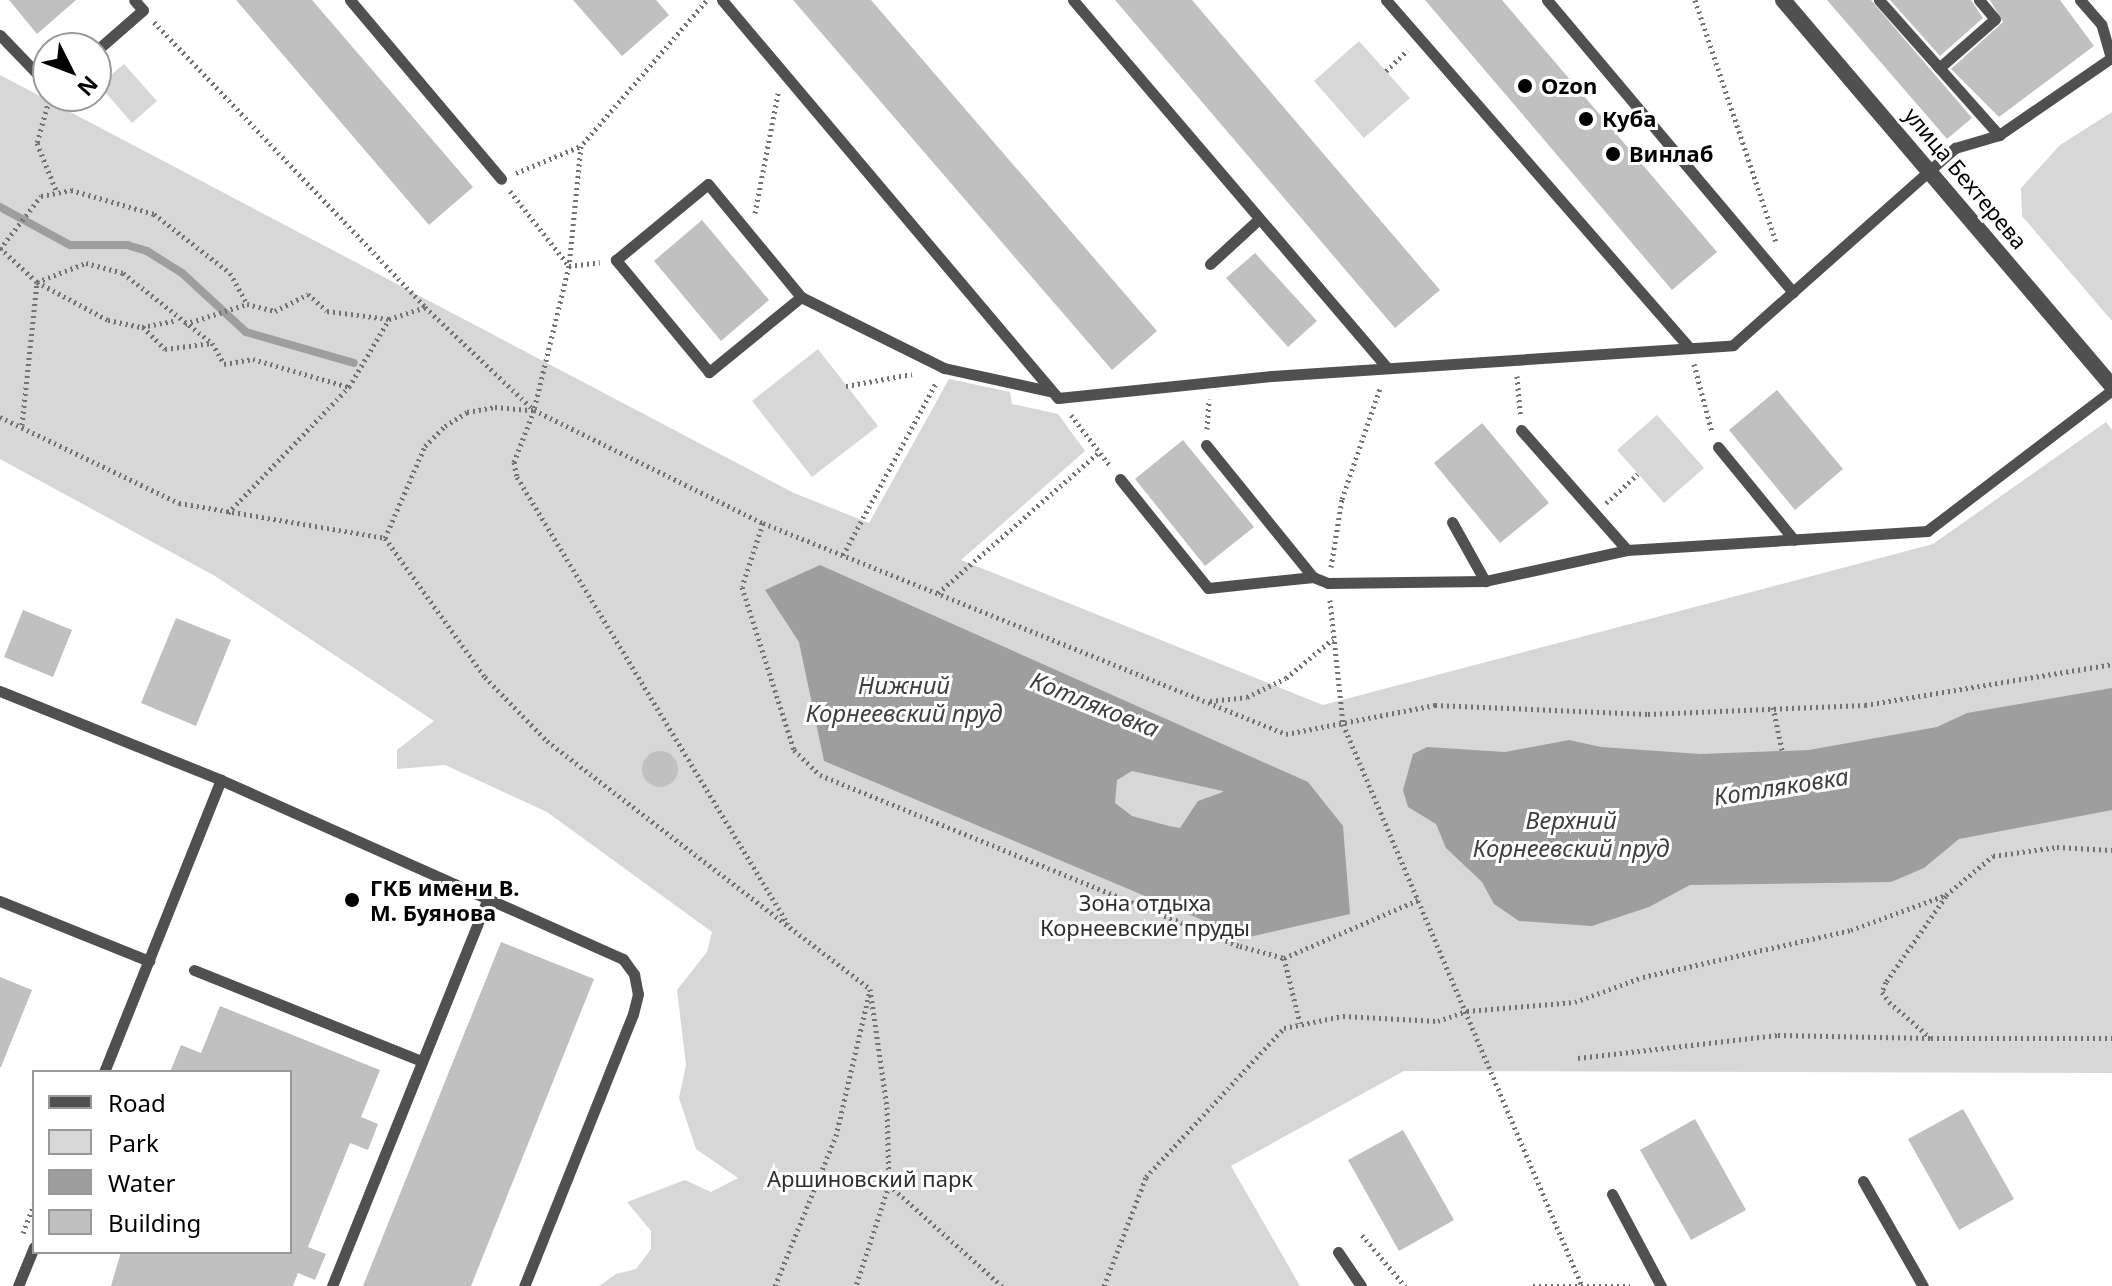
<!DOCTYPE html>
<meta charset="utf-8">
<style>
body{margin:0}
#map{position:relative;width:2112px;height:1286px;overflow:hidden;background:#fff;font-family:"Noto Sans",sans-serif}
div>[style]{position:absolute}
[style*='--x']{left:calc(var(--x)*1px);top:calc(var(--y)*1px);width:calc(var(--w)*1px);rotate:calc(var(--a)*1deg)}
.green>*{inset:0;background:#d7d7d7}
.water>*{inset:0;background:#9e9e9e}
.stream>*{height:8px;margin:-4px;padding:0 4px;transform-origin:4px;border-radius:4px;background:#9e9e9e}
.building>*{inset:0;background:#c0c0c0}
.round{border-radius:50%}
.path>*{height:5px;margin-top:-2.5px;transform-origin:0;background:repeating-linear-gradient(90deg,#727272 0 2px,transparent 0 6px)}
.lane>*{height:11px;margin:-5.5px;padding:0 5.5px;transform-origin:5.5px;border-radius:5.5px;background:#505050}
.street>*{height:16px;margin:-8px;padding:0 8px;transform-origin:8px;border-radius:8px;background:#505050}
.dots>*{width:22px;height:22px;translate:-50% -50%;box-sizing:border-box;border:4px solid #fff;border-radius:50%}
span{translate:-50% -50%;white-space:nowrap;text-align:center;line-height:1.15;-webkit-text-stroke:6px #fff;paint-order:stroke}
.poi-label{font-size:22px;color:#000;font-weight:700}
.left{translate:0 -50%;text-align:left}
.street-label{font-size:22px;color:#000}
.park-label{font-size:22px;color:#2e2e2e}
.water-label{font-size:24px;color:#3f3f3f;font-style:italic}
.legend{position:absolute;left:32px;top:1070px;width:260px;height:184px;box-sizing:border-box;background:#fff;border:2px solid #999;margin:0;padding:10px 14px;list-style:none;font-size:24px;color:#000}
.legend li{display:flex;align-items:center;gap:16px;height:40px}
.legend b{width:40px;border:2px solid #999}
.north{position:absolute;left:32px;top:32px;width:80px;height:80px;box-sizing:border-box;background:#fff;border:2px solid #999;border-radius:50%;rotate:132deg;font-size:22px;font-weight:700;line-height:32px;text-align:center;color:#000}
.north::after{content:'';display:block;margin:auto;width:28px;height:36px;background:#000;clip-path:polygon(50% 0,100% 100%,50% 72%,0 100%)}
</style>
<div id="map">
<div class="green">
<i style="clip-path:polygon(1359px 41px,1410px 98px,1364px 138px,1314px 81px)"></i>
<i style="clip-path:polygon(124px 64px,157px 101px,132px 123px,99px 85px)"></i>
<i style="clip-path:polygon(0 75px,794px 493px,869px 523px,949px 379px,1010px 392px,1012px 404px,1058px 414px,1085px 451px,961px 560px,1323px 705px,1933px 544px,2106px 422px,2112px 430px,2112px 1073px,1404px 1071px,1231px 1166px,1300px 1286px,599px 1286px,616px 1274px,636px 1269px,651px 1249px,651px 1231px,627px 1202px,685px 1180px,711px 1192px,738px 1178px,696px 1149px,679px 1098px,686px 1065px,677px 990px,707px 952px,712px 932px,547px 812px,445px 765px,397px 769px,397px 750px,434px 721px,215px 576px,0 459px)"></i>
<i style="clip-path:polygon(2112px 112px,2112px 321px,2022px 216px,2021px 188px,2060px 145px)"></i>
<i style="clip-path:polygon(818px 349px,878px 426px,812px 477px,752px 401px)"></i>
<i style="clip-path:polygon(1657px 415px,1704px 468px,1664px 503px,1617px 450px)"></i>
</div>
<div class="water">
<i style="clip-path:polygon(evenodd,820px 565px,1308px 782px,1343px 826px,1350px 914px,1245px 938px,824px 761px,799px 642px,765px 590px,820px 565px,1132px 771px,1223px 791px,1223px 792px,1198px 801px,1180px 828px,1169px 826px,1132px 816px,1115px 803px,1117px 780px,1132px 771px)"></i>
<i style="clip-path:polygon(2112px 688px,2112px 810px,1959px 839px,1924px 868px,1891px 882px,1690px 885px,1649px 907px,1592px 926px,1519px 921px,1494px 904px,1482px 882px,1446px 848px,1436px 824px,1408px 807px,1403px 790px,1413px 754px,1427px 747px,1505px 752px,1569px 740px,1601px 747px,1700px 754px,1809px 750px,1937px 727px,1967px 713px)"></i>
</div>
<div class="stream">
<i style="--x:0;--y:207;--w:80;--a:28.5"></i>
<i style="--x:70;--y:245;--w:57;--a:0"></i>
<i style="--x:127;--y:245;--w:21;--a:17"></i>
<i style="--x:147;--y:251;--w:41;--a:32.2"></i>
<i style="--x:182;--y:273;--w:87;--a:42.7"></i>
<i style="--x:246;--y:332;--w:112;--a:16"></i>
</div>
<div class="building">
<i style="clip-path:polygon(9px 0,76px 0,37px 34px)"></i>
<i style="clip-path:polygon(236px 0,312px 0,473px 187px,429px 225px)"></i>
<i style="clip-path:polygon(573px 0,656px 0,669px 15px,622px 56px)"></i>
<i style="clip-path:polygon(793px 0,871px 0,1157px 331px,1112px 370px)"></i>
<i style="clip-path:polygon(1115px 0,1192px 0,1440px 290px,1395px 328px)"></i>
<i style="clip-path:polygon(1425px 0,1502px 0,1717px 252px,1672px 290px)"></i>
<i style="clip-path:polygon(1827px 0,1871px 0,1972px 118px,1947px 139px)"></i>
<i style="clip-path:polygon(1890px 0,1971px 0,1983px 18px,1940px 56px)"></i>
<i style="clip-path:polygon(1990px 0,2060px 0,2094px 46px,1999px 117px,1951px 69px,2003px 22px)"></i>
<i style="clip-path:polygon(702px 220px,769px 300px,721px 341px,654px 261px)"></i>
<i style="clip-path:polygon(1255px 253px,1317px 321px,1288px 347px,1226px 278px)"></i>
<i style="clip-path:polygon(1777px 390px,1843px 469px,1795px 510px,1729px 430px)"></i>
<i style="clip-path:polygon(1482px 423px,1549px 503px,1500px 543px,1434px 463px)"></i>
<i style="clip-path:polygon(1183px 440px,1254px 527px,1205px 566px,1135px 479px)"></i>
<i style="clip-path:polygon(23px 610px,72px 630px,53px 677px,4px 657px)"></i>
<i style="clip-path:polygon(176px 618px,231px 640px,196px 726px,141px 703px)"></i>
<i class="round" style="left:642px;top:751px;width:36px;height:36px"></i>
<i style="clip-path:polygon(501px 942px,594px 979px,471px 1286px,363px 1286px)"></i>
<i style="clip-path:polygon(0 977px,32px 990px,1px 1067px,0 1067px)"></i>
<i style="clip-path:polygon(220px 1006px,380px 1070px,361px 1117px,378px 1124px,368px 1150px,350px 1143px,308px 1247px,326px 1254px,315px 1280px,298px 1273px,293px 1286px,111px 1286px,121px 1252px,290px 1252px,290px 1072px,170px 1072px,181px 1045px,201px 1053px)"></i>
<i style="clip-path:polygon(1963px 1109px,2014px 1199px,1959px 1230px,1908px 1139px)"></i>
<i style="clip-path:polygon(1695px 1119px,1746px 1210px,1691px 1240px,1640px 1150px)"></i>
<i style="clip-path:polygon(1403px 1130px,1454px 1220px,1399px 1251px,1348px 1160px)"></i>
</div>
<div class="path">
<i style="--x:1695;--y:0;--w:255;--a:71.5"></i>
<i style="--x:706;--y:1;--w:191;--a:130.8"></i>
<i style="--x:581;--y:146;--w:121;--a:95.7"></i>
<i style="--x:569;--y:266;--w:148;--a:103.7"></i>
<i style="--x:534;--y:410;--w:56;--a:111"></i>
<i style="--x:514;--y:462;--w:15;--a:79"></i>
<i style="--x:517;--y:477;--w:523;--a:58.77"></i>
<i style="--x:154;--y:22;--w:393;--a:46.4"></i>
<i style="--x:425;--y:307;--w:150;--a:43.4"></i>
<i style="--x:534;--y:410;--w:255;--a:26.3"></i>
<i style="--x:763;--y:523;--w:564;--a:21.97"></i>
<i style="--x:1286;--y:734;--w:152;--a:-11"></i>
<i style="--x:1435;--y:705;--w:213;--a:2.4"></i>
<i style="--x:1648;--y:714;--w:217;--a:-2.4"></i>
<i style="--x:1865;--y:705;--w:250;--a:-9.4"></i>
<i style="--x:1386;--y:71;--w:30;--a:-44"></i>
<i style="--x:49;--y:100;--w:45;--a:105.6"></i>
<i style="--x:37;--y:143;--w:51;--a:68"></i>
<i style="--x:516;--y:173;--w:70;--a:-22.6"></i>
<i style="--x:510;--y:191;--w:95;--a:51.8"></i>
<i style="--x:569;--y:266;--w:31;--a:-7"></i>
<i style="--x:755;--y:213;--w:122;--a:-79.1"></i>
<i style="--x:0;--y:248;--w:50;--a:42.6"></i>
<i style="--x:37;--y:282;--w:53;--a:-21.2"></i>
<i style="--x:86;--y:263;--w:38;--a:15"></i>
<i style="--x:123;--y:273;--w:113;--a:38.2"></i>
<i style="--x:212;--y:343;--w:24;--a:60"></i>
<i style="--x:224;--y:364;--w:29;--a:-10"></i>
<i style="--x:253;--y:359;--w:100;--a:16.3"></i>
<i style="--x:0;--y:249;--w:67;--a:-52.3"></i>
<i style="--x:41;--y:196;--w:31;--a:-11"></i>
<i style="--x:71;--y:190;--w:86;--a:16.1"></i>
<i style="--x:154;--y:214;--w:96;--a:37.8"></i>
<i style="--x:230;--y:273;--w:35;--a:61"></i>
<i style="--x:247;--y:304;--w:29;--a:14"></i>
<i style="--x:275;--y:311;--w:37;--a:-27"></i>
<i style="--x:308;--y:294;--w:25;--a:42"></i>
<i style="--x:327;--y:311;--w:63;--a:7.4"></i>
<i style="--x:185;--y:324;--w:65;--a:-17.9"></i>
<i style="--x:143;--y:327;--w:31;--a:45"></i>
<i style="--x:165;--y:349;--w:47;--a:-7.3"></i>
<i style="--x:1694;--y:364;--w:70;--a:75.2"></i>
<i style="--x:1517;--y:376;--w:38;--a:85"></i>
<i style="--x:846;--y:386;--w:67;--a:-10.3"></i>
<i style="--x:1071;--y:415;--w:66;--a:52.4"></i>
<i style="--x:0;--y:417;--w:199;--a:25.7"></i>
<i style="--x:179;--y:503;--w:209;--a:9.6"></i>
<i style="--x:385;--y:538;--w:171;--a:54.3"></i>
<i style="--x:485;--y:677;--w:89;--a:45.9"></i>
<i style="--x:547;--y:741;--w:407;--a:37.5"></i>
<i style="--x:870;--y:989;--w:119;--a:81.8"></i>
<i style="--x:887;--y:1107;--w:78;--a:88.5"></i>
<i style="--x:889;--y:1185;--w:106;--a:108.1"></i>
<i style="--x:22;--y:425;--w:144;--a:-84"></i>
<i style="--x:37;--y:282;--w:81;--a:28.2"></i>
<i style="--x:108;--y:320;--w:35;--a:12"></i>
<i style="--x:142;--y:327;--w:36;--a:-11"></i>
<i style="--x:1207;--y:429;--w:30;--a:-86"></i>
<i style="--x:1606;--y:503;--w:43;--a:-42.2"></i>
<i style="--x:228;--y:513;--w:175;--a:-46.2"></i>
<i style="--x:349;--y:387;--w:79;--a:-59.5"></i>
<i style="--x:389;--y:319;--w:38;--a:-18"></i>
<i style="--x:763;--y:523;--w:67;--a:108.2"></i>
<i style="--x:742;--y:587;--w:171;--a:72.3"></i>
<i style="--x:794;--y:750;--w:36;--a:44"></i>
<i style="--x:820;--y:775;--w:453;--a:22.2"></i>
<i style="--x:1240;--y:946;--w:46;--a:15.3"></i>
<i style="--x:1284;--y:958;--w:146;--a:-23.4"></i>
<i style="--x:385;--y:538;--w:100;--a:-66.5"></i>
<i style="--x:425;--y:446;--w:28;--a:-45"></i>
<i style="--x:445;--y:426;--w:26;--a:-32"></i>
<i style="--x:467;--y:412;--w:28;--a:-10"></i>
<i style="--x:495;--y:407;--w:38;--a:5"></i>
<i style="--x:843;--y:555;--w:196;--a:-61.6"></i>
<i style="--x:1331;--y:567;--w:69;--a:-80.8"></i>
<i style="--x:1342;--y:499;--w:117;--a:-71.1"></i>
<i style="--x:938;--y:593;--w:214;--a:-41.2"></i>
<i style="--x:1330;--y:600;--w:125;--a:84"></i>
<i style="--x:1343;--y:724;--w:611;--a:66.96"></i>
<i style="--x:1210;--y:701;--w:37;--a:-6"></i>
<i style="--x:1247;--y:697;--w:43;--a:-26"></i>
<i style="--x:1286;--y:678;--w:61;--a:-39.7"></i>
<i style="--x:1773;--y:707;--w:44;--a:78.2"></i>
<i style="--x:1946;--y:896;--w:105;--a:124.9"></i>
<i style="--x:1886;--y:982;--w:11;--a:112"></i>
<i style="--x:1882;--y:992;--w:12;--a:55"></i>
<i style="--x:1889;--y:1002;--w:55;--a:40.6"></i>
<i style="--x:1931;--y:1038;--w:181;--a:0"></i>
<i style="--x:1284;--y:958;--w:67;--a:76.2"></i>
<i style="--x:1578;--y:1058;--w:201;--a:-6.6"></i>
<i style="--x:1778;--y:1035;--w:152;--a:1.1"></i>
<i style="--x:889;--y:1185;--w:152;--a:41.8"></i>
<i style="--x:23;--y:1233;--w:30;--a:-69"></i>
<i style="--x:1362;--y:1235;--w:67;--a:49.9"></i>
<i style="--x:775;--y:1286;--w:162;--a:-67.9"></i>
<i style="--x:836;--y:1136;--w:146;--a:-76.9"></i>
<i style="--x:1104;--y:1286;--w:117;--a:-68.9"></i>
<i style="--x:1146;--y:1177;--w:203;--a:-47.2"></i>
<i style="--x:1284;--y:1028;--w:60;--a:-11.5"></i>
<i style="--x:1343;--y:1016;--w:95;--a:3"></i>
<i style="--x:1438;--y:1021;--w:31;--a:-19"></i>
<i style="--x:1467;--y:1011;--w:108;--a:-4.8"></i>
<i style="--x:1575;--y:1002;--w:72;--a:-20.2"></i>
<i style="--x:1643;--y:977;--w:213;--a:-12.7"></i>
<i style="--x:1851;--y:930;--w:101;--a:-20.2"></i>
<i style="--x:1946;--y:895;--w:61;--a:-39.7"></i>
<i style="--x:1993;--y:856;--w:65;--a:-8"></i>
<i style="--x:2057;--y:847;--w:55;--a:3.1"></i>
<i style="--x:1533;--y:1286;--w:97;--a:0"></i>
</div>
<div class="lane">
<i style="--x:350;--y:0;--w:234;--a:49.8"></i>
<i style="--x:722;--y:0;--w:521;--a:49.83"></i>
<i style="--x:1058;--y:398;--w:215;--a:-5.9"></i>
<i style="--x:1272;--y:376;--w:462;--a:-3.8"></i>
<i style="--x:1733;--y:345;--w:297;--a:-41.6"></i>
<i style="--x:1955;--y:148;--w:46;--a:-16.5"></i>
<i style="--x:1999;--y:135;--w:136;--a:-34.5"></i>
<i style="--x:2111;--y:58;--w:35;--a:-106"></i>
<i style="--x:2101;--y:24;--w:32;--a:-131"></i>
<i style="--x:1073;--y:0;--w:484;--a:49.5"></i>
<i style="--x:1386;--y:0;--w:462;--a:48.9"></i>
<i style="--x:1547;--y:0;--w:382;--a:49.9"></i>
<i style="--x:1879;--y:0;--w:181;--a:48.4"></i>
<i style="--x:0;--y:35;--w:69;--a:46.2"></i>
<i style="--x:96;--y:51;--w:62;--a:-41.1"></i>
<i style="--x:143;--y:10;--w:13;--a:-132"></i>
<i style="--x:1939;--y:68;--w:74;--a:-41.2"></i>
<i style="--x:1995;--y:19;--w:25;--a:-130"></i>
<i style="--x:1210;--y:264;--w:67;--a:-42.6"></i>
<i style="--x:801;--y:297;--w:119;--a:140.8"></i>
<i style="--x:709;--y:372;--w:146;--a:-129.7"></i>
<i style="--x:616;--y:260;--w:119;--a:-39.6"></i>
<i style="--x:708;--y:184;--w:146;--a:50.5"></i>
<i style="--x:801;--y:297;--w:160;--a:26.4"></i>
<i style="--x:944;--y:368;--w:107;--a:12.4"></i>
<i style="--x:1521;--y:430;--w:160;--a:48.5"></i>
<i style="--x:1206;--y:445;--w:170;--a:51"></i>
<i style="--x:1313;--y:577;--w:16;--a:22"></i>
<i style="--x:1328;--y:583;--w:157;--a:-0.7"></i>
<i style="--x:1485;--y:581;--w:145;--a:-12.3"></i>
<i style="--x:1627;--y:550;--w:301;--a:-3.6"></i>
<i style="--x:1927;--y:531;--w:233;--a:-37.3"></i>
<i style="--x:1718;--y:447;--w:120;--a:50.7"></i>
<i style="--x:1120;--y:479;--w:140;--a:51.1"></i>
<i style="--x:1208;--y:588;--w:106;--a:-6"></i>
<i style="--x:1452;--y:522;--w:68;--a:60.8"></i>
<i style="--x:0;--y:691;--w:238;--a:21.9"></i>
<i style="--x:221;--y:780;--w:440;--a:24"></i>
<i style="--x:623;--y:959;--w:19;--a:54"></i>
<i style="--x:634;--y:974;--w:20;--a:79"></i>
<i style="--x:638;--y:994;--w:21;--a:104"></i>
<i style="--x:633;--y:1014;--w:293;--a:111.8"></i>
<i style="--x:0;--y:901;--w:161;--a:21.9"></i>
<i style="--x:194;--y:970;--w:245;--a:21.8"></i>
<i style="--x:104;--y:1072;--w:315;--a:-68.2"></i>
<i style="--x:1863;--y:1181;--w:121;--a:60.3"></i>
<i style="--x:1612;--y:1194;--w:104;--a:62"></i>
<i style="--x:1338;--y:1252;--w:41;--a:55.9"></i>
<i style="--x:18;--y:1286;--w:42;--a:-67.7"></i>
<i style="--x:332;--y:1286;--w:416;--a:-68.1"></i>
</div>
<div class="street">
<i style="--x:1783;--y:0;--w:507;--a:49.56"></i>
</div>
<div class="dots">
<i style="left:1525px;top:86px;background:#000"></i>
<i style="left:1586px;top:119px;background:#000"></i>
<i style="left:1613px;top:154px;background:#000"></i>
<i style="left:352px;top:900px;background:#000"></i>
</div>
<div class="poi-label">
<span class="left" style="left:1541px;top:86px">Ozon</span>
<span class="left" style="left:1602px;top:119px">Куба</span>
<span class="left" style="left:1629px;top:154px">Винлаб</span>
<span class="left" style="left:370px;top:900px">ГКБ имени В.<br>М. Буянова</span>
</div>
<div class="street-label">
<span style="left:1966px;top:178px;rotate:50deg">улица Бехтерева</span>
</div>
<div class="park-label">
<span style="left:1145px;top:915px">Зона отдыха<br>Корнеевские пруды</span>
<span style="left:870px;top:1179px">Аршиновский парк</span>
</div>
<div class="water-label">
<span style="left:904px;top:699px">Нижний<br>Корнеевский пруд</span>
<span style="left:1095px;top:704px;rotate:22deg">Котляковка</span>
<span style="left:1781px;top:786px;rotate:-9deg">Котляковка</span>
<span style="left:1571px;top:834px">Верхний<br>Корнеевский пруд</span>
</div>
<ul class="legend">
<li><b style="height:10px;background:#505050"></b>Road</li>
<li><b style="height:22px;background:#d7d7d7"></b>Park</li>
<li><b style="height:22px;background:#9e9e9e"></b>Water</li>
<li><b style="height:22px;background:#c0c0c0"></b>Building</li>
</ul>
<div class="north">N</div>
</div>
